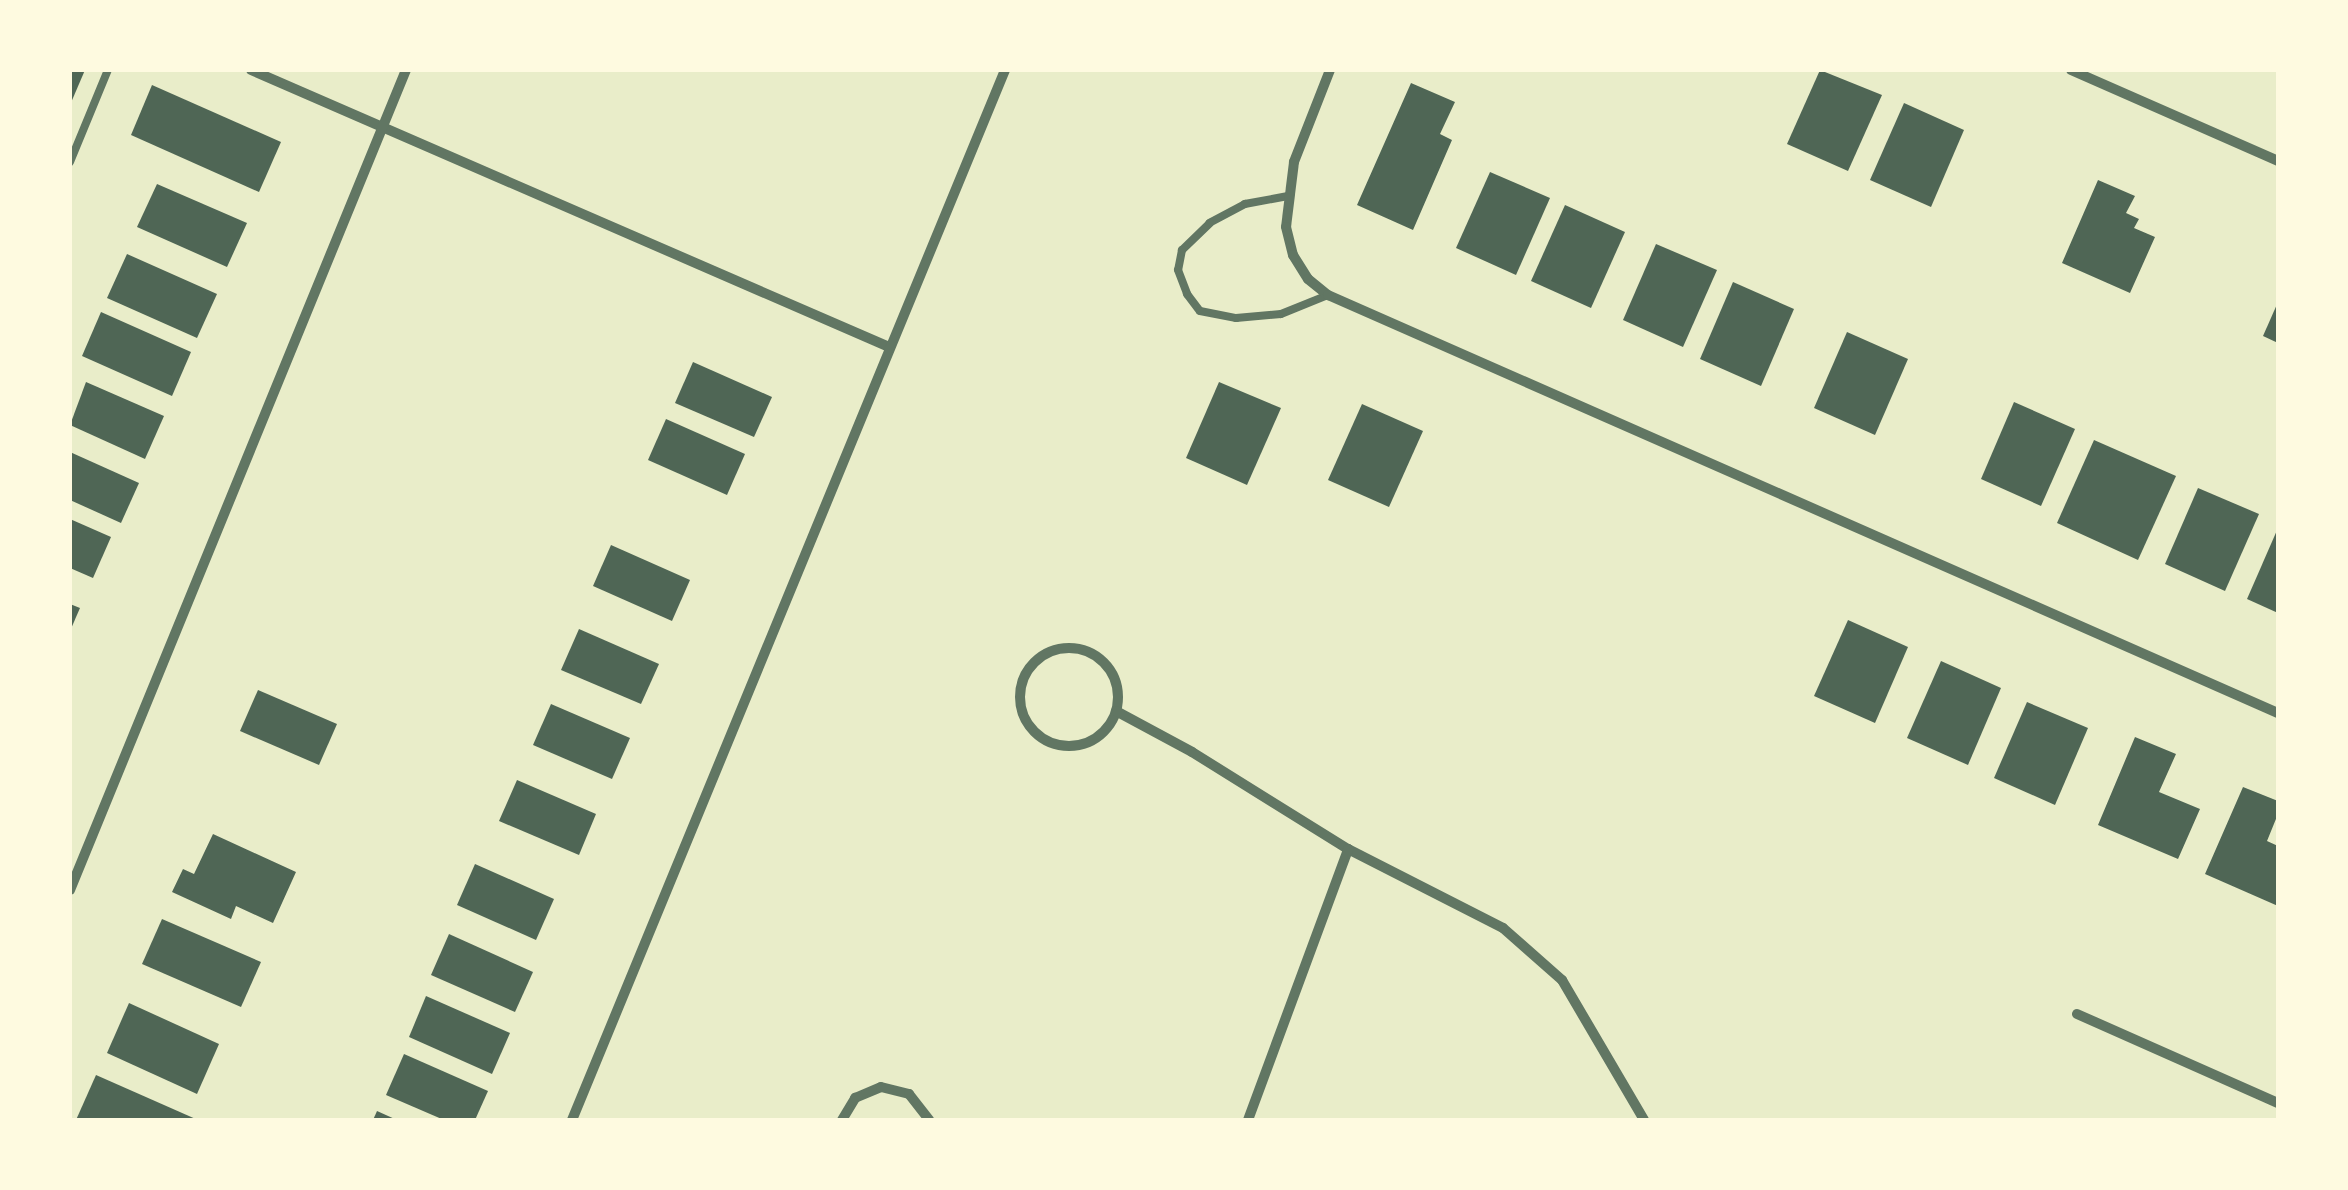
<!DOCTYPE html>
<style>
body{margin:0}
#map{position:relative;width:2348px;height:1190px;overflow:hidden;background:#e9edc9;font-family:"Public Sans",sans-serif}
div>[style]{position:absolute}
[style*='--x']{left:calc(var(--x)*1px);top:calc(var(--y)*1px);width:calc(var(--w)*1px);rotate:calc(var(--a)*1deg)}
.building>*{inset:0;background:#4f6655}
.service>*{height:8px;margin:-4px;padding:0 4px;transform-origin:4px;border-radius:4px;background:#617663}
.minor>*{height:10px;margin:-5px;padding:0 5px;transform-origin:5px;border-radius:5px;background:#617663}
.minor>.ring{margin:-5px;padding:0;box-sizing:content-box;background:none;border:10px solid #617663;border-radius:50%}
span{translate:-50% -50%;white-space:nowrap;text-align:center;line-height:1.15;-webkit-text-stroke:10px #fefae0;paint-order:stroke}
.frame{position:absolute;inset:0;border:72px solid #fefae0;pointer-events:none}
</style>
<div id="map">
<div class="building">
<i style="clip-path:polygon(70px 70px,85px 70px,70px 105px)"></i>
<i style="clip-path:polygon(1820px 70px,1882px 95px,1848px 171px,1787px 144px)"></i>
<i style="clip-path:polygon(1411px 83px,1455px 102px,1440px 134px,1452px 140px,1413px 230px,1357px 205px)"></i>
<i style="clip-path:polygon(152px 85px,281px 142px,259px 192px,131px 135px)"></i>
<i style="clip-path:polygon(1904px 103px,1964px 130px,1931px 207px,1870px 180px)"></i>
<i style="clip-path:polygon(1490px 172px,1550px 198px,1516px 275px,1456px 248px)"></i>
<i style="clip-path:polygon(2098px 180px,2135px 196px,2126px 213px,2139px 219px,2134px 228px,2155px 237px,2130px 293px,2062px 263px)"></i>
<i style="clip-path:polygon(157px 184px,247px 223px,227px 267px,137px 227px)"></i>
<i style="clip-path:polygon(1565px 205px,1625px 232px,1591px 308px,1531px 281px)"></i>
<i style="clip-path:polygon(1656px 244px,1717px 270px,1683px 347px,1623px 320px)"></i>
<i style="clip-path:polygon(127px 254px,217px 294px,197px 338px,107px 298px)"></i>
<i style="clip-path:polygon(1733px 282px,1794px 309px,1761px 386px,1700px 359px)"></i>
<i style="clip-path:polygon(2278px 302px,2278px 343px,2263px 336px)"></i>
<i style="clip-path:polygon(101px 312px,191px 352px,172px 396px,82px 356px)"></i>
<i style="clip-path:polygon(1847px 332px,1908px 359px,1875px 435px,1814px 408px)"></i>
<i style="clip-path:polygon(693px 362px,772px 397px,754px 437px,675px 403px)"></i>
<i style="clip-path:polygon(86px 382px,164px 416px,145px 459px,70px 425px)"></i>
<i style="clip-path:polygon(1219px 382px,1281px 408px,1247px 485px,1186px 458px)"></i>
<i style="clip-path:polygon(2014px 402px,2075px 429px,2041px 506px,1981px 479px)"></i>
<i style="clip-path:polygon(1362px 404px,1423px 431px,1389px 507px,1328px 480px)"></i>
<i style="clip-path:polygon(666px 419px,745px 454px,727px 495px,648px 460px)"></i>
<i style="clip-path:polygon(2094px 440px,2176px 476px,2138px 560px,2057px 523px)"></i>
<i style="clip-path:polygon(70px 452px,139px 483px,121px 523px,70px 500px)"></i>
<i style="clip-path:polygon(2198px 488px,2259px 514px,2225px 591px,2165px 564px)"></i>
<i style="clip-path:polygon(70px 519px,111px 537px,93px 578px,70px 568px)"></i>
<i style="clip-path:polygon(2278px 528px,2278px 613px,2247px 599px)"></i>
<i style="clip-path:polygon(611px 545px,690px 580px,672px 621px,593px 586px)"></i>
<i style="clip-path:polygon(70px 604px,80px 608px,70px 631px)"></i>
<i style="clip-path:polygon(1848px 620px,1908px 647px,1875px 723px,1814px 696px)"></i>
<i style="clip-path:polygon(579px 629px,659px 664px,641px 704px,561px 670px)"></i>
<i style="clip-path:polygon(1941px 661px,2001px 688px,1968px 765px,1907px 738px)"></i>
<i style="clip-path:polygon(258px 690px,337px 724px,319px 765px,240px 731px)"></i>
<i style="clip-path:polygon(2027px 702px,2088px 728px,2055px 805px,1994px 778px)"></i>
<i style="clip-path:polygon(551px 704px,630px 738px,612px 779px,533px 745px)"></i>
<i style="clip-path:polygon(2135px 737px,2176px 754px,2159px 792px,2200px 809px,2178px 859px,2098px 825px)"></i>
<i style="clip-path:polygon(517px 780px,596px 814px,579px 855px,499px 821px)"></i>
<i style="clip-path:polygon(2243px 787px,2278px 801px,2278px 814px,2267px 841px,2278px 846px,2278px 906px,2205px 874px)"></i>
<i style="clip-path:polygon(213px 834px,296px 872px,273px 923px,236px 906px,231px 919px,172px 892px,183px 869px,194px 874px)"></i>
<i style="clip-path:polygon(475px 864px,554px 899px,536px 940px,457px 905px)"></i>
<i style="clip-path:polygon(162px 919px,261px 962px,241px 1007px,142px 964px)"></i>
<i style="clip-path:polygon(449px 934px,533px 972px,515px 1012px,431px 975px)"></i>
<i style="clip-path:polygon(426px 996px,510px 1033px,492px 1074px,409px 1037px)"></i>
<i style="clip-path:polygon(129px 1003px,219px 1044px,197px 1094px,107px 1053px)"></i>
<i style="clip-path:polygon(404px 1054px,488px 1091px,475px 1120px,444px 1120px,386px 1095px)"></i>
<i style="clip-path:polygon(96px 1075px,198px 1120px,76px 1120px)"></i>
<i style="clip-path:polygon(377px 1111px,397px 1120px,373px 1120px)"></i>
</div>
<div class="service">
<i style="--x:70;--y:162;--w:100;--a:-67.6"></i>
<i style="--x:1288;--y:196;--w:44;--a:169.5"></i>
<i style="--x:1245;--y:204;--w:40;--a:152"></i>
<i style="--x:1210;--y:223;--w:39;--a:136"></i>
<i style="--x:1182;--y:250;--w:20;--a:101"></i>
<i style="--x:1178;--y:270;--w:26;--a:69"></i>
<i style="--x:1187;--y:294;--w:21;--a:53"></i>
<i style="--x:1200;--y:311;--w:37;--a:11"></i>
<i style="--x:1236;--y:318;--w:45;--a:-5.1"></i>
<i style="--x:1281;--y:314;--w:51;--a:-22"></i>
</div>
<div class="minor">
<i style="--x:251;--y:70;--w:696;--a:23.47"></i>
<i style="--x:1330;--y:70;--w:99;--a:111.4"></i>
<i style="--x:1294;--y:162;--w:65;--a:97"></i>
<i style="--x:1286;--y:227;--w:29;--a:76"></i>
<i style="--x:1293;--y:255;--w:28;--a:58"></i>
<i style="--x:1308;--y:279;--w:26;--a:39"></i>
<i style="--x:1328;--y:295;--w:1038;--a:23.75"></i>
<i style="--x:2071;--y:70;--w:226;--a:23.7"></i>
<i class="ring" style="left:1020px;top:648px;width:88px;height:88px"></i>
<i style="--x:1116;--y:711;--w:86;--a:28.3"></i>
<i style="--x:1192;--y:752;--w:184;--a:31.9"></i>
<i style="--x:1348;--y:849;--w:174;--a:27"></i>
<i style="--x:1503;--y:928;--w:79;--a:41.4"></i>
<i style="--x:1562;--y:980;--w:162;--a:59.6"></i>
<i style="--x:70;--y:890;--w:886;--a:-67.72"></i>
<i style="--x:2077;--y:1014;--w:220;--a:23.9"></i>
<i style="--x:572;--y:1120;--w:1136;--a:-67.59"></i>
<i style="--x:842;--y:1120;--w:26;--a:-59"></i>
<i style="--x:855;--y:1098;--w:28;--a:-23"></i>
<i style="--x:881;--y:1087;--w:29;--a:14"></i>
<i style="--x:909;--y:1094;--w:33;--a:52"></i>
<i style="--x:1248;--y:1120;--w:289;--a:-69.7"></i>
</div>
<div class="frame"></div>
</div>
